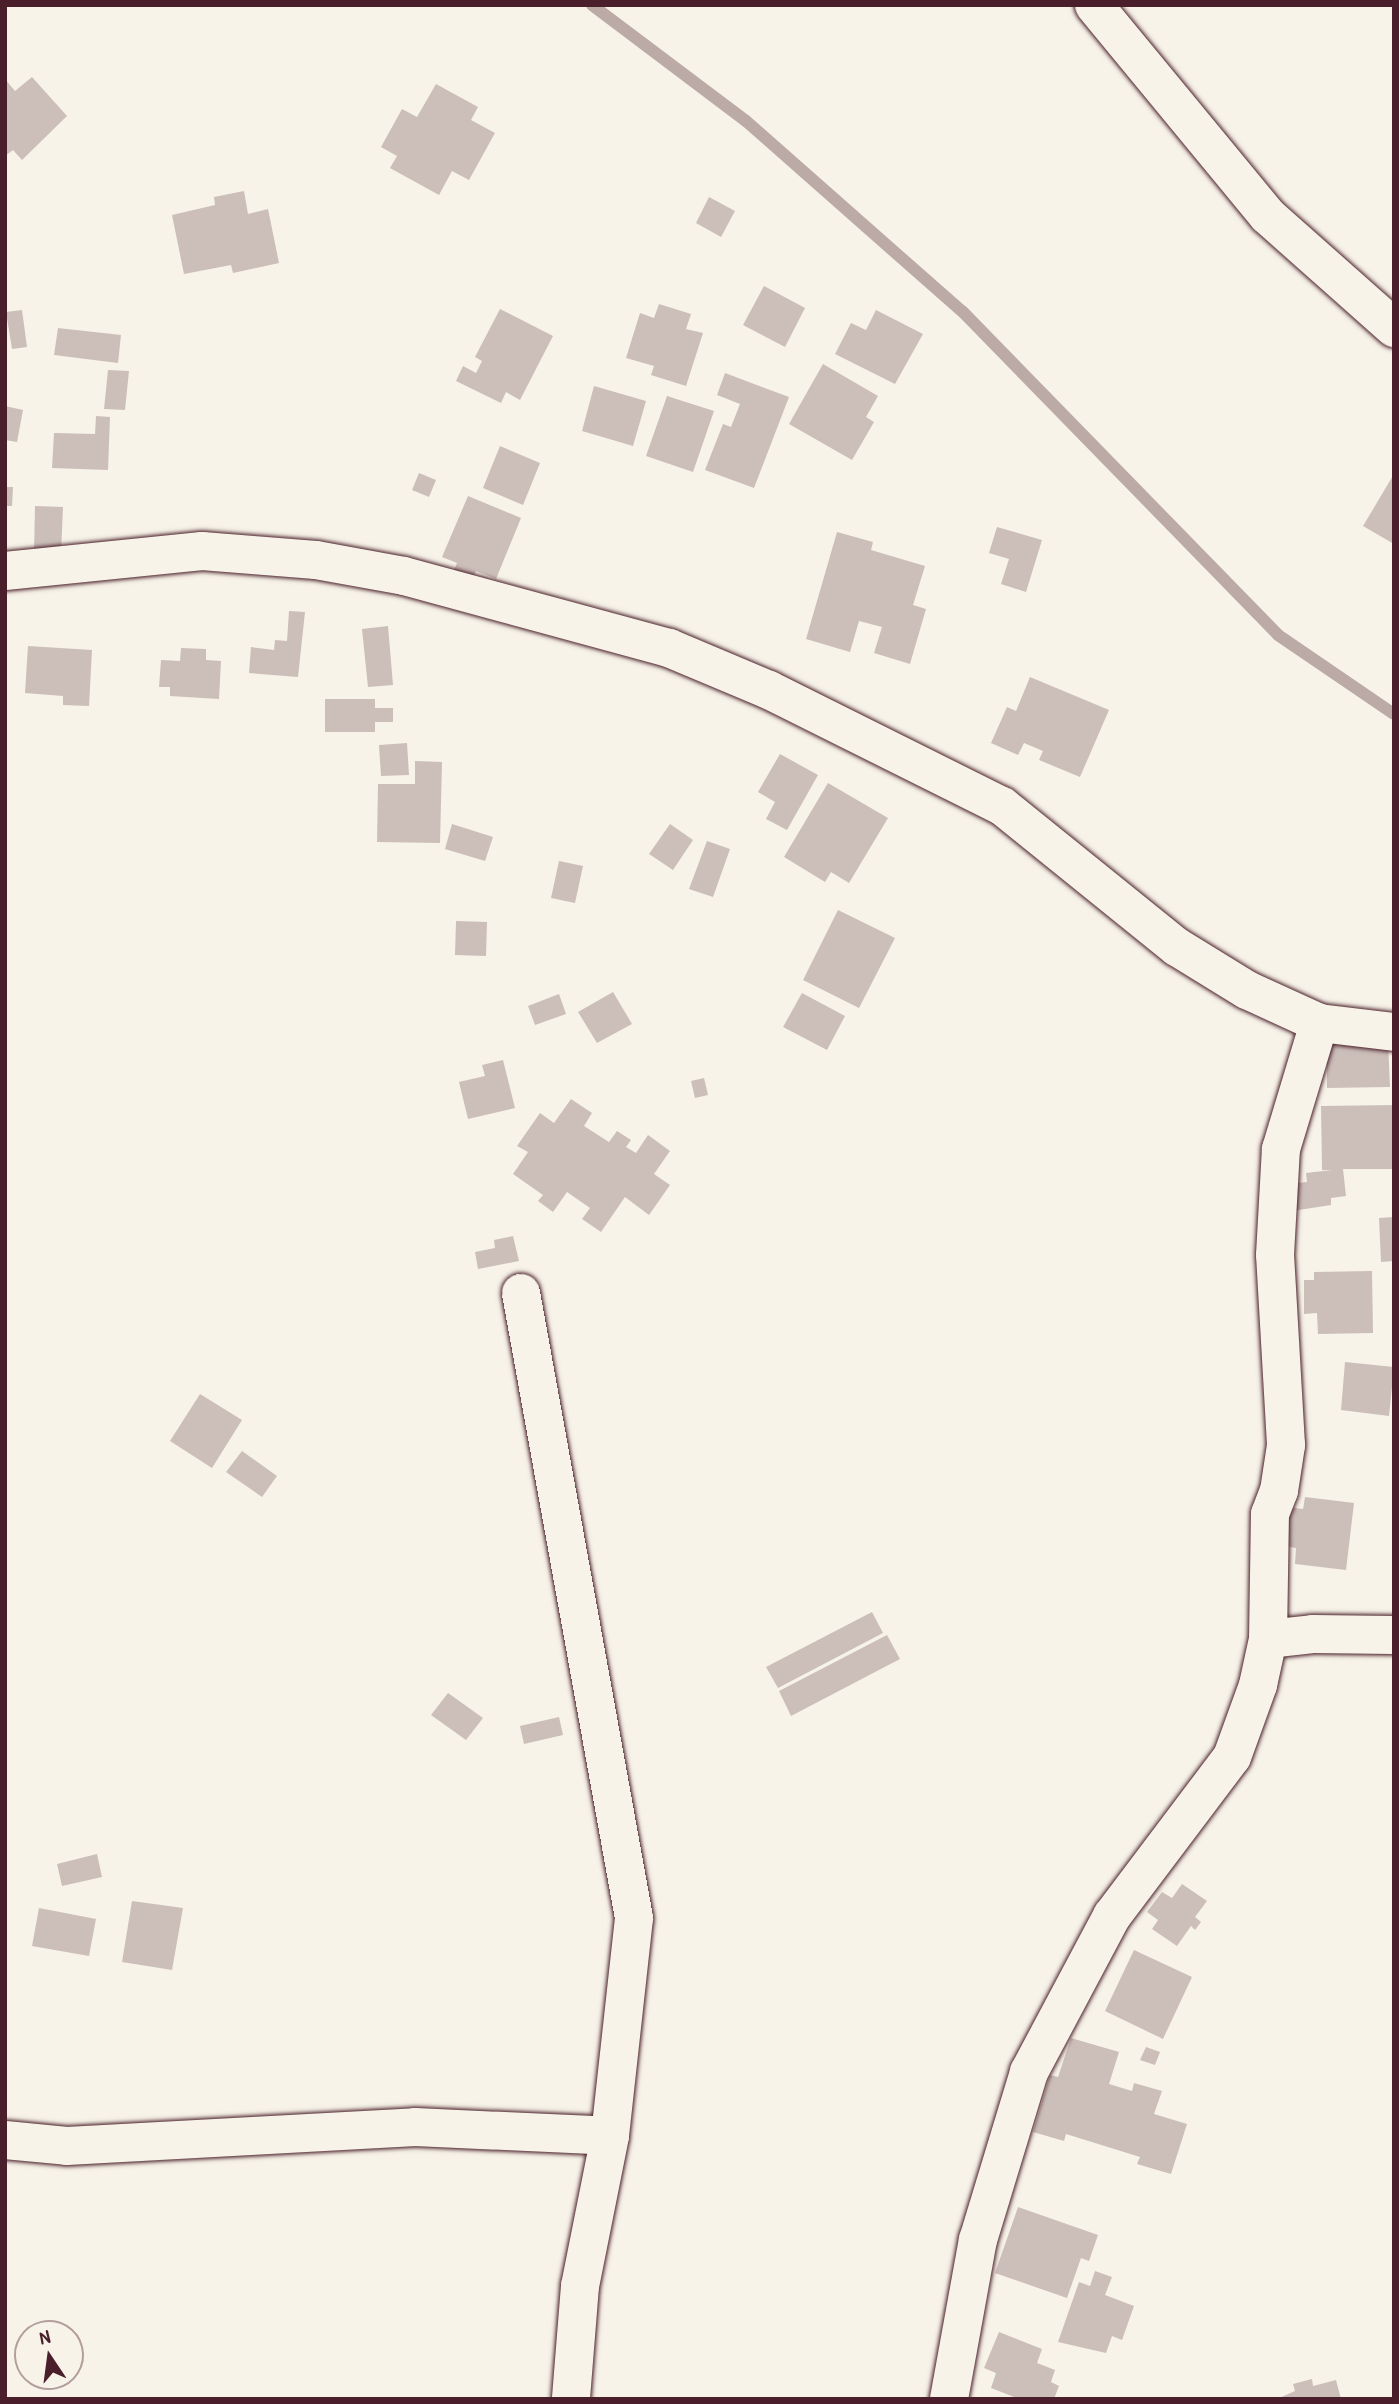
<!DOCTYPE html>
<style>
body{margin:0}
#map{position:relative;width:1399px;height:2404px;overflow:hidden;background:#f7f3e8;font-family:"Patrick Hand",sans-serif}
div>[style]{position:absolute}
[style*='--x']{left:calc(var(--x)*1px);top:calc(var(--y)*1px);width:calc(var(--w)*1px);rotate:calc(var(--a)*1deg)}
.stream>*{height:12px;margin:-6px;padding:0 6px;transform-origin:6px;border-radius:6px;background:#bcaaa7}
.building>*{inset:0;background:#ccbfb9}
.roads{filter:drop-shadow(0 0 2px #4a1f2b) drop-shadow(0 0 2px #4a1f2b)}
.minor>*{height:38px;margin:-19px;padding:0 19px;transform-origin:19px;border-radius:19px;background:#f7f3e8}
span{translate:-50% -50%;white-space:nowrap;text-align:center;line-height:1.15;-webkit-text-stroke:7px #f7f3e8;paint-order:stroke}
.frame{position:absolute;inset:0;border:7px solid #4a1f2b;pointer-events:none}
.north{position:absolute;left:14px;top:2320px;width:70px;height:70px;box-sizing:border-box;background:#f7f3e8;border:2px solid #b29e9c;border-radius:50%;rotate:347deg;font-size:19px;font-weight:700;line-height:28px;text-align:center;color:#4a1f2b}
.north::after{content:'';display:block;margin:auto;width:24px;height:32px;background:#4a1f2b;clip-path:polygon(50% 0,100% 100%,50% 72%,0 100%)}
</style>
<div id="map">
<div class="stream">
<i style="--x:592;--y:5;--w:193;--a:37"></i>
<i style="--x:746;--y:121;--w:289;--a:41.4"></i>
<i style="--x:963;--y:312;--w:451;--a:45.7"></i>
<i style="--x:1278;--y:635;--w:140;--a:34.3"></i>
</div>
<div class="building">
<i style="clip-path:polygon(32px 77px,67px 116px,22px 160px,13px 150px,5px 156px,5px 79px,15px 91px)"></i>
<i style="clip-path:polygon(436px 84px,478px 107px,471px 120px,495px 133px,469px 180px,452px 171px,439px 195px,390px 168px,397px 156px,381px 147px,402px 109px,417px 117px)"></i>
<i style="clip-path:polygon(244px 191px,248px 214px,268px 209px,279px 263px,233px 273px,231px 265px,184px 274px,172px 215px,215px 205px,214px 197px)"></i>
<i style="clip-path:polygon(709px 197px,735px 211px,721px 237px,696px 223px)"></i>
<i style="clip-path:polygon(764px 286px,805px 308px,785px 347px,743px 325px)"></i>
<i style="clip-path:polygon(659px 304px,691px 314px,686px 329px,703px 333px,686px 386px,651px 375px,654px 366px,626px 358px,640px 313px,654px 318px)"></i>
<i style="clip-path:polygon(500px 309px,553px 336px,520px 400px,506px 392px,501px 403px,456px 381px,463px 366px,476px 373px,482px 361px,475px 357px)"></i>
<i style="clip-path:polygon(22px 310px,27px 347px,12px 349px,6px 312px)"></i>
<i style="clip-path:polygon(876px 310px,923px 334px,895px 384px,835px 354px,851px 323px,866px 330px)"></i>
<i style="clip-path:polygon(58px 328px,121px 335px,118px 363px,54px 355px)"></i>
<i style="clip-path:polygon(823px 364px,878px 396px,866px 417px,874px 422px,852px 460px,789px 424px)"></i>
<i style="clip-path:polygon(108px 370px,129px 371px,125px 410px,104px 409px)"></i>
<i style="clip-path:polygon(725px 373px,789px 397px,754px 488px,705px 470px,723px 424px,731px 427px,740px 404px,717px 395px)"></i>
<i style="clip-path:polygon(594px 386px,646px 401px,633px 446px,582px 431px)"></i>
<i style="clip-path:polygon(667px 396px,714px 411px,693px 472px,646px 456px)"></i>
<i style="clip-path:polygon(5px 406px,23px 410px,17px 442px,5px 440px)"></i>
<i style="clip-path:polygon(96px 416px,110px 417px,108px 470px,52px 468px,54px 433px,95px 434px)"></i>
<i style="clip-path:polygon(500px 446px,540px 463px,523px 505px,483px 488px)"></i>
<i style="clip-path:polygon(419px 473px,436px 480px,429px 497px,412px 490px)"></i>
<i style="clip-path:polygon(1394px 474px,1394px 544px,1363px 526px)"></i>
<i style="clip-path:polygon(5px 487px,13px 487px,12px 506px,5px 506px)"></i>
<i style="clip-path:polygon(468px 496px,521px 518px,496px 579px,476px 571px,473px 578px,454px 570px,457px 563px,442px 557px)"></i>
<i style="clip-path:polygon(35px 506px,63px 507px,61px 554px,34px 553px)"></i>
<i style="clip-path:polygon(997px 527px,1042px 540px,1026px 592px,1001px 584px,1009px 559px,989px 553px)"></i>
<i style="clip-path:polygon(837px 532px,873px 542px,871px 550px,925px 566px,913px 605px,926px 609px,910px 664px,874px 653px,882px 627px,859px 621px,850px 652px,806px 639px)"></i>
<i style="clip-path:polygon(289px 611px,305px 612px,298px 677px,249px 673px,251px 647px,274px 650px,275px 640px,287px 641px)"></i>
<i style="clip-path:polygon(388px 626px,393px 685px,368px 687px,362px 629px)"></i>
<i style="clip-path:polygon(28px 646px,92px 650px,89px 706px,63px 705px,63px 696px,25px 693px)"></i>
<i style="clip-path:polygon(181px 648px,206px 649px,206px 660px,221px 661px,219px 699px,170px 696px,170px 687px,159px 687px,161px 660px,180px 661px)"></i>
<i style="clip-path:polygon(1030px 677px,1109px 710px,1080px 777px,1039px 760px,1043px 751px,1024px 743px,1018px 755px,991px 743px,1007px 707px,1016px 711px)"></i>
<i style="clip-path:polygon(325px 699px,375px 699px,375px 708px,393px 708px,393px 722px,375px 722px,375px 732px,325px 732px)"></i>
<i style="clip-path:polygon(407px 743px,409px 775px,381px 776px,379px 745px)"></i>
<i style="clip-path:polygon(780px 754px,818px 775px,787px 830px,766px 819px,775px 802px,758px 792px)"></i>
<i style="clip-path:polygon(415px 761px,442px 762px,440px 843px,377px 842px,378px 784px,415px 784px)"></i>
<i style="clip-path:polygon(828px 783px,888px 818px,849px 883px,831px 872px,825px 882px,784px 857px)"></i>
<i style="clip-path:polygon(452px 824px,493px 837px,485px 861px,445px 849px)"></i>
<i style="clip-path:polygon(670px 824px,693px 840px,673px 870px,649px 854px)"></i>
<i style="clip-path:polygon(707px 841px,730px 849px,713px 897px,689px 889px)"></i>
<i style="clip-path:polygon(559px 861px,583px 866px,575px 903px,551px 898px)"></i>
<i style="clip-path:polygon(838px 910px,895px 938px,859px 1008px,803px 980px)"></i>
<i style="clip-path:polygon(456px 921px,487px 922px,486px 956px,455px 955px)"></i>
<i style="clip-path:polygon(613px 992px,632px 1024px,597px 1043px,578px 1012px)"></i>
<i style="clip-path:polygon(802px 993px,845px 1016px,827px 1050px,783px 1027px)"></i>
<i style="clip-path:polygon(559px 994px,566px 1014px,535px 1025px,528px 1006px)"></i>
<i style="clip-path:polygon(1388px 1041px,1390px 1087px,1327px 1088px,1327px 1042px)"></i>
<i style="clip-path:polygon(503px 1060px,515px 1108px,468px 1119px,459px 1082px,485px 1076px,482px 1065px)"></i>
<i style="clip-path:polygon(704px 1078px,708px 1095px,695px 1098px,691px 1081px)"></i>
<i style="clip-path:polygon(571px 1099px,592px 1113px,584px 1126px,609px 1142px,617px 1131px,631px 1140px,626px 1147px,636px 1153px,648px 1135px,670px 1151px,654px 1174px,670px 1185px,649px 1215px,625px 1197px,601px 1232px,582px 1219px,590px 1208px,567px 1192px,553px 1212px,538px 1201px,543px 1195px,513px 1174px,528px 1152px,517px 1146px,540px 1113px,554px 1123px)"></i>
<i style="clip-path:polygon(1394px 1105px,1394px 1169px,1343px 1169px,1346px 1196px,1331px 1198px,1331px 1205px,1292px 1211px,1288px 1184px,1307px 1182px,1306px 1173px,1332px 1170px,1322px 1170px,1321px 1106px)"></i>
<i style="clip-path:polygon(1394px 1217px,1394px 1261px,1381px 1262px,1379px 1218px)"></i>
<i style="clip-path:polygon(513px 1236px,519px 1261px,478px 1269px,475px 1252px,495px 1248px,494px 1240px)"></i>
<i style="clip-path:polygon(1372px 1271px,1373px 1333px,1318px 1334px,1317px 1313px,1304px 1314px,1304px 1280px,1314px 1280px,1314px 1272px)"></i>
<i style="clip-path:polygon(1345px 1362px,1394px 1367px,1389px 1416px,1341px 1410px)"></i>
<i style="clip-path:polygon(200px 1394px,242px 1420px,212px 1468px,170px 1441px)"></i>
<i style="clip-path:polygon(242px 1451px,277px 1476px,262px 1497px,226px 1472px)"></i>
<i style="clip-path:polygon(1305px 1497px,1354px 1503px,1346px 1570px,1295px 1564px,1296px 1548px,1274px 1544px,1279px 1506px,1303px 1509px)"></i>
<i style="clip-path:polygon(872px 1612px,883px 1633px,778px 1688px,766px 1667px)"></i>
<i style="clip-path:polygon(887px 1635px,900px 1659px,791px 1716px,779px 1691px)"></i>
<i style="clip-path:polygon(448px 1693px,483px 1718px,466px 1740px,431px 1715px)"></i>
<i style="clip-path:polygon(559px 1717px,563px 1735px,524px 1744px,520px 1726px)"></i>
<i style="clip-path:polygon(97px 1854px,102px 1877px,62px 1886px,57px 1864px)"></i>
<i style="clip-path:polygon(1182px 1884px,1207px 1901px,1195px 1917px,1201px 1922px,1195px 1930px,1191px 1926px,1177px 1946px,1152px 1929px,1158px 1920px,1147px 1912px,1162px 1892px,1172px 1898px)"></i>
<i style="clip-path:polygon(132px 1901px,183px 1908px,172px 1970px,122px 1962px)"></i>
<i style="clip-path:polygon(39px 1908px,96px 1919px,89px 1956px,32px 1946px)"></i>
<i style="clip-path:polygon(1134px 1950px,1192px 1977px,1163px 2039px,1105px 2011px)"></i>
<i style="clip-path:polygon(1071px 2038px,1119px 2052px,1109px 2084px,1132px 2091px,1134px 2083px,1162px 2091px,1154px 2114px,1187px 2124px,1171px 2174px,1137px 2164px,1140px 2157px,1066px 2134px,1064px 2141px,1033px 2132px,1050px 2075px,1058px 2077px)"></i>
<i style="clip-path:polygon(1146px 2047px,1160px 2052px,1155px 2065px,1140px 2060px)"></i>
<i style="clip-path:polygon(1018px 2207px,1098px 2235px,1089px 2261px,1081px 2258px,1067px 2298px,995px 2273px)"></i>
<i style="clip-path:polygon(1095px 2271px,1112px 2277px,1105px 2295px,1134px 2306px,1122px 2340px,1112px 2336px,1106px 2353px,1058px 2342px,1079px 2282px,1090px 2286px)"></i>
<i style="clip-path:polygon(999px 2332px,1042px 2349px,1037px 2363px,1055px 2370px,1051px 2382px,1059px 2386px,1054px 2399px,1019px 2399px,991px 2388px,996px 2373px,984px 2368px)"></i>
<i style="clip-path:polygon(1312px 2379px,1313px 2386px,1336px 2380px,1341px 2399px,1277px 2399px,1295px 2391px,1293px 2384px)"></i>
</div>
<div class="roads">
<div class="minor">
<i style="--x:1094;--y:5;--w:273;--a:50.5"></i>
<i style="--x:1268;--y:216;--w:169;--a:41.6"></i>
<i style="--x:5;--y:571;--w:198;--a:-5.8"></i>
<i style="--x:202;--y:551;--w:114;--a:4.5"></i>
<i style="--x:316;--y:560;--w:89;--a:10.3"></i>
<i style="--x:404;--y:576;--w:275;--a:15.2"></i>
<i style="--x:669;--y:648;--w:108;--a:22.8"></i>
<i style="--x:769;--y:690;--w:260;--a:26.5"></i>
<i style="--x:1002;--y:806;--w:225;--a:38.9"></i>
<i style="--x:1177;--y:947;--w:82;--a:31.6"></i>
<i style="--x:1247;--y:990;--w:79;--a:24.6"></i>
<i style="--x:1319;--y:1023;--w:76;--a:6.8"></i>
<i style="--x:521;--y:1293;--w:635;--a:79.75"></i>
<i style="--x:634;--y:1918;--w:219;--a:96.3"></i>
<i style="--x:610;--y:2136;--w:153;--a:101.3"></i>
<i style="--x:580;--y:2286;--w:113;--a:94.6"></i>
<i style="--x:1268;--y:1639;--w:45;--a:-6.3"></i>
<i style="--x:1313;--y:1634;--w:81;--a:0.7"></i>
<i style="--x:5;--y:2140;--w:62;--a:5.5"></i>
<i style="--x:67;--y:2146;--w:349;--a:-3.1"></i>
<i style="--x:415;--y:2127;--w:195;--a:2.6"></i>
<i style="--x:949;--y:2399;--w:162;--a:-79.7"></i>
<i style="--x:978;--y:2240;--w:176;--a:-73.1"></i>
<i style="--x:1029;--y:2072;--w:177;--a:-62"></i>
<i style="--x:1112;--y:1916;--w:199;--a:-53"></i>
<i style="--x:1232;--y:1757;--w:77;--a:-70.1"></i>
<i style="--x:1258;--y:1685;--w:47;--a:-77.7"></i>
<i style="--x:1268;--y:1639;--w:125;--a:-89.1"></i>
<i style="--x:1270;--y:1514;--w:25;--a:-69"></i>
<i style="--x:1279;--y:1491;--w:47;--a:-81.3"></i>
<i style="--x:1286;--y:1445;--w:190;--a:-93.3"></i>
<i style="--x:1275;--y:1255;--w:106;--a:-86.8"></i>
<i style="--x:1281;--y:1149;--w:132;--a:-73.2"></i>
</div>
</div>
<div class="frame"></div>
<div class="north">N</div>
</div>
